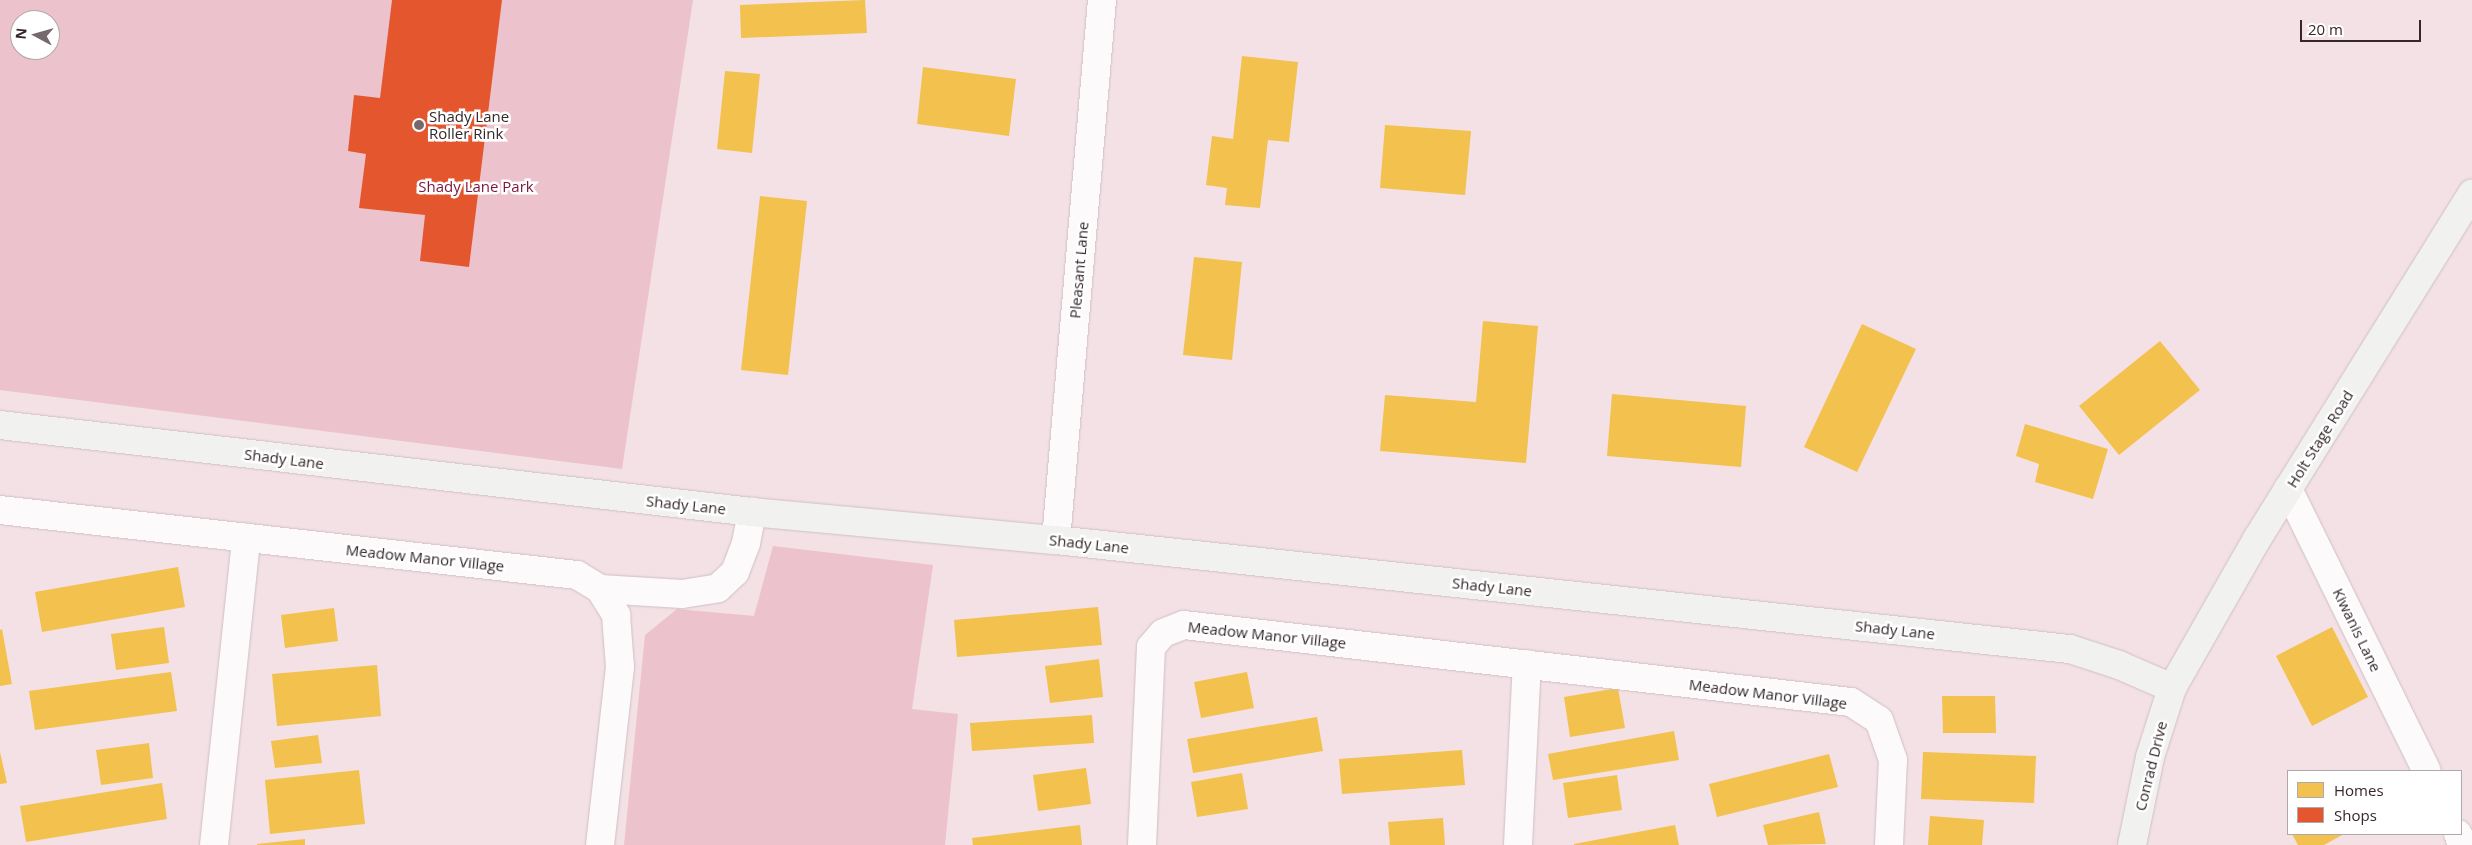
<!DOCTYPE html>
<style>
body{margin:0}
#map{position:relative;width:2472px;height:845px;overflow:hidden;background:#f4e1e5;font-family:"Open Sans",sans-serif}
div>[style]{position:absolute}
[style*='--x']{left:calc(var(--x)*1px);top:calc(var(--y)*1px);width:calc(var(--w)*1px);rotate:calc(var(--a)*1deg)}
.green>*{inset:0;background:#ecc2cc}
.homes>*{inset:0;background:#f2c14e}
.shops>*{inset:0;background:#e4572e}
.roads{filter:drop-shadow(0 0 1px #cec0c2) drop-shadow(0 0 1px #cec0c2)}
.street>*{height:28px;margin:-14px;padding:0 14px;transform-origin:14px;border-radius:14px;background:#fdfafb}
.secondary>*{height:28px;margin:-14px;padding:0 14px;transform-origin:14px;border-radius:14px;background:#f1f1f0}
.dots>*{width:14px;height:14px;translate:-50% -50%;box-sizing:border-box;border:2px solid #fff;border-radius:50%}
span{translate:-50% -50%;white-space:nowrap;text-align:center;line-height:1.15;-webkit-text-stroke:5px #fff;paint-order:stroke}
.poi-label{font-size:15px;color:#34272a}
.left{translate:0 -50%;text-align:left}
.park-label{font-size:15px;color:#79153c}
.street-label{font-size:15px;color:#34272a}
.legend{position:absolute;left:2287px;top:770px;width:175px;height:65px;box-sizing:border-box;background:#fff;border:1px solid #aea9aa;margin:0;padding:6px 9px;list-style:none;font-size:15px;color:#34272a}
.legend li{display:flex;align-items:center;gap:10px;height:25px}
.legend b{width:25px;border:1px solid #aea9aa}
.north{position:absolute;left:10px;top:10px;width:50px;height:50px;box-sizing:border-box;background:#fff;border:1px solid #aea9aa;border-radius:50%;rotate:276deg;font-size:14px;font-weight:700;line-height:20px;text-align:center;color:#34272a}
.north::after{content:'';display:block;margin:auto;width:18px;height:22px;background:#77686b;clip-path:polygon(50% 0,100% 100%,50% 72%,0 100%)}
.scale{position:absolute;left:2300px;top:20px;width:121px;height:22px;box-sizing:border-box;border:2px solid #34272a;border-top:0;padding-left:6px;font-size:15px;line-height:18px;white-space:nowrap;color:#34272a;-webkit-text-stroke:4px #fff;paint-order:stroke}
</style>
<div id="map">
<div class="green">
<i style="clip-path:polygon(evenodd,0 0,693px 0,622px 469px,0 390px,0 0,20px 20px,50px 20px,50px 50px,20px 50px,20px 20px)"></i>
<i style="clip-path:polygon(773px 546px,933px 565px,912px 709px,958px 714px,945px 845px,624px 845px,645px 635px,677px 609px,754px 616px)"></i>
</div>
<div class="homes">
<i style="clip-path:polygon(865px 0,867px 33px,741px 38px,740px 5px)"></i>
<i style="clip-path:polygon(1242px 56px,1298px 62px,1289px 142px,1268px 140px,1260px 208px,1225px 205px,1227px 188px,1206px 185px,1212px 136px,1233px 139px)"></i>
<i style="clip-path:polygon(923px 67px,1016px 79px,1009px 136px,917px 124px)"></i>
<i style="clip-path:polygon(725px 71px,760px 74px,752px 153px,717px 149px)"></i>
<i style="clip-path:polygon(1385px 125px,1471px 131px,1465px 195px,1380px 188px)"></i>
<i style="clip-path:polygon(760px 196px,807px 201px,788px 375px,741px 370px)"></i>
<i style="clip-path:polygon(1194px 257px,1242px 262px,1232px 360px,1183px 355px)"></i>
<i style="clip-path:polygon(1483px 321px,1538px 326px,1526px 463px,1380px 451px,1385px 395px,1476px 402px)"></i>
<i style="clip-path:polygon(1862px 324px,1916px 349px,1857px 472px,1804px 447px)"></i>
<i style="clip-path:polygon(2160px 341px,2200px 390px,2119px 455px,2079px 406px)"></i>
<i style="clip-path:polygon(1612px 394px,1746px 406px,1741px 467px,1607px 456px)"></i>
<i style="clip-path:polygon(2025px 424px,2108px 449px,2093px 499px,2035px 482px,2039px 464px,2016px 456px)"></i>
<i style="clip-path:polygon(178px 567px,185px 607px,42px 632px,35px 592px)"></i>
<i style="clip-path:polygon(1098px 607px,1102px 645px,957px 657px,954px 620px)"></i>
<i style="clip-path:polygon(334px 608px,338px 641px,285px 648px,281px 615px)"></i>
<i style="clip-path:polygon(164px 627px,169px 663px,116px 670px,111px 634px)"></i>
<i style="clip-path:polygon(2332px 627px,2368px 697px,2312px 726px,2276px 656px)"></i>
<i style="clip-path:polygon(2px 629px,12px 684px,0 686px,0 630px)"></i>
<i style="clip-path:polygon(1099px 659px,1103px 697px,1050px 703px,1045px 666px)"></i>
<i style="clip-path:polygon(377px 665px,381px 716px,277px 726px,272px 674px)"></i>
<i style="clip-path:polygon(171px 672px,177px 711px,35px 730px,29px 691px)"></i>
<i style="clip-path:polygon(1247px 672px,1254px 708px,1201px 718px,1194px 682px)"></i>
<i style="clip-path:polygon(1618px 688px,1625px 728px,1570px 737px,1564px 697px)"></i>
<i style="clip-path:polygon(1942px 696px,1995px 696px,1996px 733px,1943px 733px)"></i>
<i style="clip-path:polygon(1092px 715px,1094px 743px,972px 751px,970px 723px)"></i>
<i style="clip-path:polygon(1317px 717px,1323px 751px,1193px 773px,1187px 739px)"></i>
<i style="clip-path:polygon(1674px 731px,1679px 760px,1553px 780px,1548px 754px)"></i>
<i style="clip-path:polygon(318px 735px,322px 763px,275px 768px,271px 741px)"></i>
<i style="clip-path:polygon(149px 743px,153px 778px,101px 785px,96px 750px)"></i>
<i style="clip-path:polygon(1462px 750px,1465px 785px,1342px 794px,1339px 759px)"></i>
<i style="clip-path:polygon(0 752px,7px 783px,0 784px)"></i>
<i style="clip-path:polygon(1923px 752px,2036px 756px,2034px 803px,1921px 799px)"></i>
<i style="clip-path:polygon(1829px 754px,1838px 787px,1717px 817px,1709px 784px)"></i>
<i style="clip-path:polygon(1086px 768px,1091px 804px,1038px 811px,1033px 775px)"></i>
<i style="clip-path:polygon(359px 770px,365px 824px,270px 834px,265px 780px)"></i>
<i style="clip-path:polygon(1242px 773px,1248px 809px,1197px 817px,1191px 782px)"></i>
<i style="clip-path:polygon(1617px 775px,1622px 810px,1568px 818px,1563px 783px)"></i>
<i style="clip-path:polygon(162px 783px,167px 819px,26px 842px,20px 806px)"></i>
<i style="clip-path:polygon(1819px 812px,1826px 844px,1768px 845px,1763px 825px)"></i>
<i style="clip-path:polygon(1930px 816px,1984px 820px,1982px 845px,1928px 845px)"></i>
<i style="clip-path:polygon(1443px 818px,1445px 845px,1390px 845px,1388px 822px)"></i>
<i style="clip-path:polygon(1080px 825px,1082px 845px,973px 845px,972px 838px)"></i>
<i style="clip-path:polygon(1675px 825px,1679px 845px,1574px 845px,1574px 844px)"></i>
<i style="clip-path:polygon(2292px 834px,2344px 834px,2324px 845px,2298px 845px)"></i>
<i style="clip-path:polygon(305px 839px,305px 845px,257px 845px,257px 844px)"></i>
</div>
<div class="shops">
<i style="clip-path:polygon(392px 0,502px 0,469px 267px,420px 261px,425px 215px,359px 208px,366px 154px,348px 151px,354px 95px,380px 98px)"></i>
</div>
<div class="roads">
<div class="street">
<i style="--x:2288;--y:489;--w:314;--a:63.8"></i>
<i style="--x:0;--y:510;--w:581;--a:6.43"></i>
<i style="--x:577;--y:575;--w:27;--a:31"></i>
<i style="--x:600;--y:589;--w:31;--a:58"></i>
<i style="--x:616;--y:615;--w:52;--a:85.6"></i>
<i style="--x:620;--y:667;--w:179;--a:96.4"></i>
<i style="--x:1056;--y:540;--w:542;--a:-85.13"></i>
<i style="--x:600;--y:589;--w:82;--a:3.5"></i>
<i style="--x:682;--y:594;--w:36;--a:-9"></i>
<i style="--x:718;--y:588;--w:23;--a:-43"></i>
<i style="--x:735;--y:572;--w:31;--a:-69"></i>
<i style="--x:746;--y:543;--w:32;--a:-79"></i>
<i style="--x:2458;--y:834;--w:12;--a:66"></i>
<i style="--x:214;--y:845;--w:309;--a:-84"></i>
<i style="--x:1142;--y:845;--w:198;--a:-87.4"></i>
<i style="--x:1151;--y:647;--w:18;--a:-49"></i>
<i style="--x:1163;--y:633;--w:22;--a:-21"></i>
<i style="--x:1184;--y:625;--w:671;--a:6.59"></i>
<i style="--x:1851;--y:702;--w:33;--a:33"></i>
<i style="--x:1879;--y:720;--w:42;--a:70.7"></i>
<i style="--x:1893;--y:760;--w:85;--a:92.7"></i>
<i style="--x:1518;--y:845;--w:181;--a:-87.2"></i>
</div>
<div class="secondary">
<i style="--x:0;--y:425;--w:757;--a:6.6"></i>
<i style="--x:752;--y:512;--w:305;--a:5.3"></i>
<i style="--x:1056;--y:540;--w:1020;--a:6.14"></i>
<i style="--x:2070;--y:649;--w:52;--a:18.1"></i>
<i style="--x:2119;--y:665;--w:58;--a:23.5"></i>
<i style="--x:2132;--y:845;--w:90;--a:-78.4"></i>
<i style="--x:2150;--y:757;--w:72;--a:-72.3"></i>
<i style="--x:2172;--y:688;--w:172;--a:-60.3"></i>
<i style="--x:2257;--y:539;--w:407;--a:-58.1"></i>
</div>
</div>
<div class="dots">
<i style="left:419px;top:125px;background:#77686b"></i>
</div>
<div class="poi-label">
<span class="left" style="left:429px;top:125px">Shady Lane<br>Roller Rink</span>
</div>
<div class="park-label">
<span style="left:476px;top:187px">Shady Lane Park</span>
</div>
<div class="street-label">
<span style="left:1079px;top:270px;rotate:-85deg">Pleasant Lane</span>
<span style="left:2320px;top:439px;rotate:-58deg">Holt Stage Road</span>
<span style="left:284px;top:459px;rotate:7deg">Shady Lane</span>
<span style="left:686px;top:505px;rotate:6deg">Shady Lane</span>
<span style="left:1089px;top:544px;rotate:6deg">Shady Lane</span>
<span style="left:425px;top:558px;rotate:6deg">Meadow Manor Village</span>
<span style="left:1492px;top:587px;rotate:6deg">Shady Lane</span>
<span style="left:1895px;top:630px;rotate:6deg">Shady Lane</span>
<span style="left:2357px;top:630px;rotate:64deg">Kiwanis Lane</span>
<span style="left:1267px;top:635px;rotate:6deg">Meadow Manor Village</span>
<span style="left:1768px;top:694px;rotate:7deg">Meadow Manor Village</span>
<span style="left:2151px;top:766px;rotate:-76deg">Conrad Drive</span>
</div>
<ul class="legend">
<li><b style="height:14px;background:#f2c14e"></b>Homes</li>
<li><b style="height:14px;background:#e4572e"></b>Shops</li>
</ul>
<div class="north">N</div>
<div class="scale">20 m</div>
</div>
